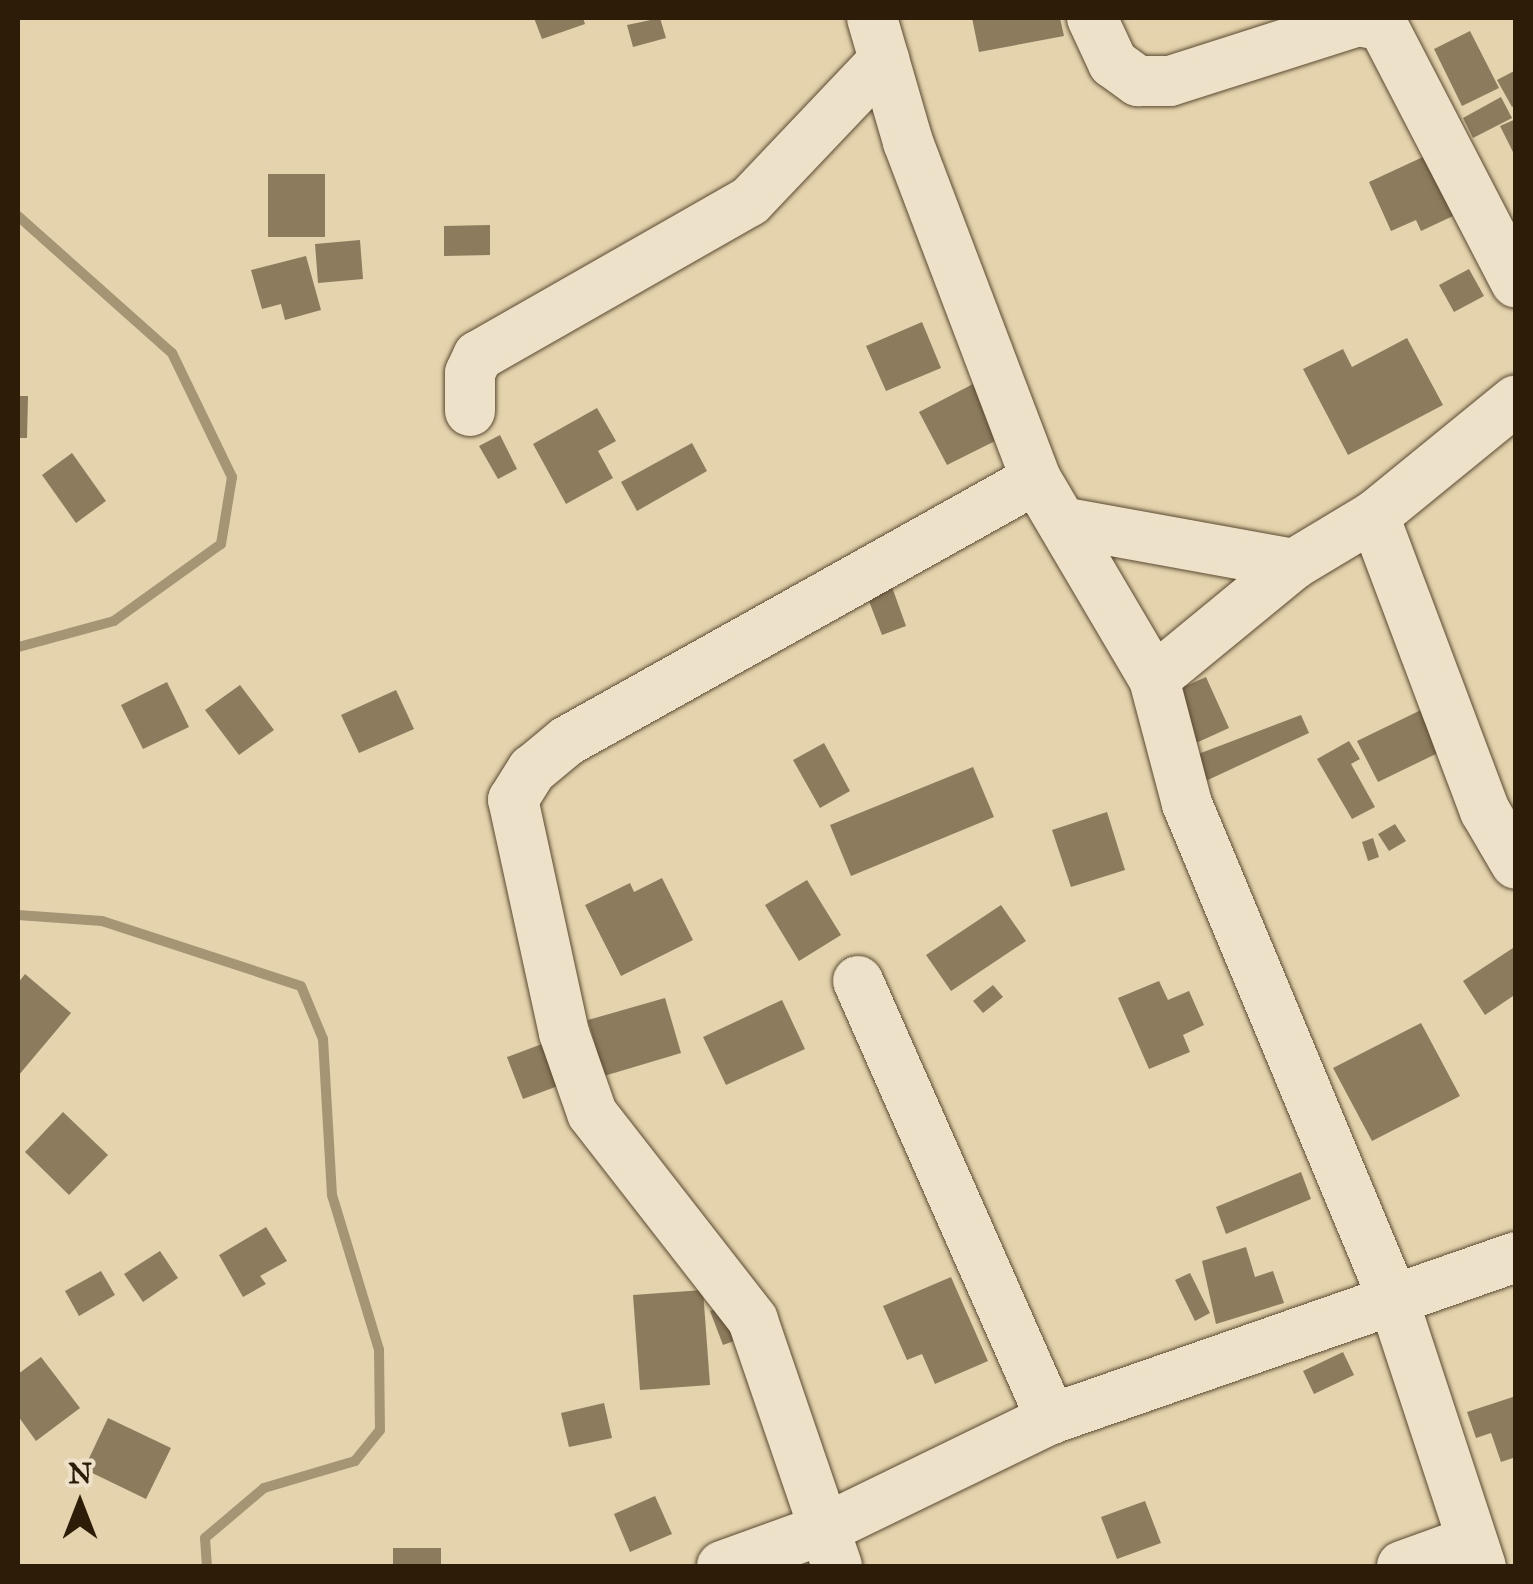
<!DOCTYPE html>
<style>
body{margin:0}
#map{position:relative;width:1533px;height:1584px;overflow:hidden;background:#e4d3ac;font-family:"IM FELL Great Primer",serif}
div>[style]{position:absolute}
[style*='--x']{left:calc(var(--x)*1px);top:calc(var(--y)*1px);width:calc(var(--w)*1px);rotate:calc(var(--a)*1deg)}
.stream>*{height:10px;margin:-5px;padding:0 5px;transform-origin:5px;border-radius:5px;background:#a69574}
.building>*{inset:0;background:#8c7b5d}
.roads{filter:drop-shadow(0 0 2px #5b4a31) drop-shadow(0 0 2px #5b4a31)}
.minor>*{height:50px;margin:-25px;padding:0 25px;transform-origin:25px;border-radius:25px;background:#ede2c9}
span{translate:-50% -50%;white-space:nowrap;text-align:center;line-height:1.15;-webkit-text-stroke:10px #ede2c9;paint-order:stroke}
.frame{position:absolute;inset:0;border:20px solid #2d1c08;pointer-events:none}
.north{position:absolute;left:30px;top:1454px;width:100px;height:100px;-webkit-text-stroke:8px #ede2c9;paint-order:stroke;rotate:0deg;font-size:28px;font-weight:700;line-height:40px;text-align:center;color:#2d1c08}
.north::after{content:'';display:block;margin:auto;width:35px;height:45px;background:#2d1c08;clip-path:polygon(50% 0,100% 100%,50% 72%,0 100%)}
</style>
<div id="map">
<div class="stream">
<i style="--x:18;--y:216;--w:206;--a:41.7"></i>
<i style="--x:172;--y:353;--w:138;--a:64.2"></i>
<i style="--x:232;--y:477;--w:68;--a:99.3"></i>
<i style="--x:221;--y:544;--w:132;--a:144.3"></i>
<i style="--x:114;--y:621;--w:99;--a:164.8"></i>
<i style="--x:18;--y:915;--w:84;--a:4.1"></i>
<i style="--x:102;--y:921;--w:209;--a:18.1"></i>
<i style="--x:301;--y:986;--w:57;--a:67.5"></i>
<i style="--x:323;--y:1039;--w:156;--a:86.7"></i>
<i style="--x:332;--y:1195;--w:162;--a:73.1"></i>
<i style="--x:379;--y:1350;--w:80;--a:89.3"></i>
<i style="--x:380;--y:1430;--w:40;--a:129"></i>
<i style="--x:355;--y:1461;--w:95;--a:163.5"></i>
<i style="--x:264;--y:1488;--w:77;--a:139.7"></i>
<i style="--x:205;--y:1538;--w:28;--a:86"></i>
</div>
<div class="building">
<i style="clip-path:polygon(534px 18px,583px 18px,585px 24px,542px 39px)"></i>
<i style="clip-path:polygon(660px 18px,666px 38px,633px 47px,627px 25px)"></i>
<i style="clip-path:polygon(972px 18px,1060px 18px,1064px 36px,979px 52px)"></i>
<i style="clip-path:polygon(1470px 31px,1499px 88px,1462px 106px,1434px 49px)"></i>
<i style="clip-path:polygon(1516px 70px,1516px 104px,1512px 107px,1497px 80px)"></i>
<i style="clip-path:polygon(1501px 97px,1512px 118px,1473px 138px,1463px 118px)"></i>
<i style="clip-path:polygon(1516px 119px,1516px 158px,1500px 126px)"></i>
<i style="clip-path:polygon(1425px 156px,1453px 216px,1421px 231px,1416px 220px,1391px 231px,1369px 182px)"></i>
<i style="clip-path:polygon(268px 174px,325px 174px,325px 237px,268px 237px)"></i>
<i style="clip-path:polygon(490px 225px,490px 255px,444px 256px,444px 226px)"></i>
<i style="clip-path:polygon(360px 240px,363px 279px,318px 283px,315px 244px)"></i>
<i style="clip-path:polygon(306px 256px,321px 310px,285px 320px,281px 304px,262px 309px,251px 270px)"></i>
<i style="clip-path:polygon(1469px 269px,1484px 296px,1454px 312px,1439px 285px)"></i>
<i style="clip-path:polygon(922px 322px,941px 368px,886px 391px,866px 346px)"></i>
<i style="clip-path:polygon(1407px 338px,1443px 405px,1348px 455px,1303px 369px,1343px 349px,1352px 367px)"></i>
<i style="clip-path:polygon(973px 384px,1001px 438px,947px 465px,919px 412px)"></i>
<i style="clip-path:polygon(18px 396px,28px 396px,27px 438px,18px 438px)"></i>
<i style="clip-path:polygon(597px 408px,616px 441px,598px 451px,613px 478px,566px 504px,533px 444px)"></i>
<i style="clip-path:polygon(500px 435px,517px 469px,498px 479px,479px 446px)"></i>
<i style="clip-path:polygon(692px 443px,707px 471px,637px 511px,621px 482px)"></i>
<i style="clip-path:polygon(72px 453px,106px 501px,76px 523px,42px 475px)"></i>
<i style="clip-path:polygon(892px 587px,906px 626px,882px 635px,867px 596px)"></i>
<i style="clip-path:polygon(1206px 677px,1229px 728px,1196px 743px,1172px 692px)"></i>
<i style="clip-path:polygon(167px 682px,189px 727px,143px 749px,121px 705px)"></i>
<i style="clip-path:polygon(240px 685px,274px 730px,239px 755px,205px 710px)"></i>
<i style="clip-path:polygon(396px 690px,414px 729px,359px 753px,341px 715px)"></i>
<i style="clip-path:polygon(1421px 710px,1442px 751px,1378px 782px,1357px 741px)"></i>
<i style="clip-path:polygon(1301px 715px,1309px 733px,1197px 785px,1185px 759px)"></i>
<i style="clip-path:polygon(1349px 741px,1360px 759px,1351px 764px,1375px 807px,1352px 819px,1317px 759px)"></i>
<i style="clip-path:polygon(824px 743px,850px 791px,820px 808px,793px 760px)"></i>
<i style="clip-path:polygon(973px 767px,994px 817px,851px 876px,830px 825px)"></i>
<i style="clip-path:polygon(1107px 812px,1125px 870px,1071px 887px,1052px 830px)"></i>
<i style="clip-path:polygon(1395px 824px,1406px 841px,1389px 851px,1378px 834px)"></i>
<i style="clip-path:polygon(1373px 838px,1379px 857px,1368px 861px,1362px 842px)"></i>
<i style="clip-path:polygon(662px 878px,693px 940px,621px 976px,585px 905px,630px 883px,634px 892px)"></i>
<i style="clip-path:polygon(807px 880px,841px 935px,799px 961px,765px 905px)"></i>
<i style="clip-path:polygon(1001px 905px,1026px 941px,951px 991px,926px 955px)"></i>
<i style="clip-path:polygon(1516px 946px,1516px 994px,1485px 1015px,1463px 981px)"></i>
<i style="clip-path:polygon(25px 974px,71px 1013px,18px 1076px,18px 983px)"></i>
<i style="clip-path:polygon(1159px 981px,1168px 1000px,1189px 991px,1204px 1025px,1183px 1035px,1190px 1052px,1149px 1069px,1118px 998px)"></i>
<i style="clip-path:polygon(993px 985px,1003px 997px,983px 1013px,973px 1001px)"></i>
<i style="clip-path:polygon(665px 998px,681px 1053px,604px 1076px,588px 1020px)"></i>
<i style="clip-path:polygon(782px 1000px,805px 1049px,726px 1085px,703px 1037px)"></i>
<i style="clip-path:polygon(1421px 1023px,1460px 1096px,1372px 1141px,1333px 1068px)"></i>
<i style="clip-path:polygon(550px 1041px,566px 1083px,523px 1099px,507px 1057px)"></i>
<i style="clip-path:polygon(63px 1112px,108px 1155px,69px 1195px,25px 1152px)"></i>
<i style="clip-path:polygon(1301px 1172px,1311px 1199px,1226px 1234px,1216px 1207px)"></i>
<i style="clip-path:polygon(266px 1227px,287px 1261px,260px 1276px,266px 1284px,243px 1297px,219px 1255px)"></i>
<i style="clip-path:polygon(1246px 1247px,1255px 1277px,1273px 1271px,1284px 1303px,1216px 1324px,1202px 1261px)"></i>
<i style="clip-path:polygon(160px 1251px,178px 1278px,143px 1302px,124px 1274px)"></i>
<i style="clip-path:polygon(101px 1271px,115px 1295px,79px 1316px,65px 1291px)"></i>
<i style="clip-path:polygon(1190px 1273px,1210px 1313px,1195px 1321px,1175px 1280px)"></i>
<i style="clip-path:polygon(951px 1277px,988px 1361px,935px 1384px,922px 1354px,907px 1360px,883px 1306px)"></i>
<i style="clip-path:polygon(703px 1290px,710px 1385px,640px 1390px,633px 1295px)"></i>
<i style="clip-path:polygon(732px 1303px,745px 1337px,723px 1345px,710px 1311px)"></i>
<i style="clip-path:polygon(1343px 1352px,1354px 1375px,1314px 1394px,1303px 1371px)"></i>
<i style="clip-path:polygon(41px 1357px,80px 1408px,36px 1441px,18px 1416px,18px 1374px)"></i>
<i style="clip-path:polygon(1516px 1396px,1516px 1457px,1501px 1462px,1491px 1433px,1476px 1438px,1467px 1412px)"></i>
<i style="clip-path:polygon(604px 1403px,612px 1438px,569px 1447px,561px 1413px)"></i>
<i style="clip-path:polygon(108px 1418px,171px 1448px,146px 1499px,84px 1469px)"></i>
<i style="clip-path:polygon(655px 1496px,672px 1534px,630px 1552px,614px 1514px)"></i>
<i style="clip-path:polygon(1145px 1501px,1161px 1543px,1117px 1559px,1101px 1517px)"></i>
<i style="clip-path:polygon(393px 1548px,441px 1548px,441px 1566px,393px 1566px)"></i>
</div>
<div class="roads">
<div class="minor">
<i style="--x:872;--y:18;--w:129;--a:73.8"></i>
<i style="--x:908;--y:142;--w:360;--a:69.2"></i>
<i style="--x:1036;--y:479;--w:232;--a:59.5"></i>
<i style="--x:1154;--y:679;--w:129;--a:75.2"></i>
<i style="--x:1187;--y:804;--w:536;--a:67.4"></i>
<i style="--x:1393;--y:1299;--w:281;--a:71.8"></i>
<i style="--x:1092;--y:18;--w:50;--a:65"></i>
<i style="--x:1113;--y:63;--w:31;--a:36"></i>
<i style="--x:1138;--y:81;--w:32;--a:0"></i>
<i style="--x:1170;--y:81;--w:197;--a:-17.7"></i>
<i style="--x:1358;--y:21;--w:25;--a:11"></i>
<i style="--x:1383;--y:26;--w:289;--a:62.6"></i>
<i style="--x:470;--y:411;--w:38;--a:-90"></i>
<i style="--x:470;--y:373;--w:19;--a:-65"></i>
<i style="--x:478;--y:356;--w:313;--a:-29.7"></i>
<i style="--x:750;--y:201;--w:195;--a:-46.5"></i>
<i style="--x:1374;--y:516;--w:315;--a:69.4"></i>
<i style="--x:1485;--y:811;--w:61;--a:59.7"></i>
<i style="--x:1062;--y:522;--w:236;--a:10.3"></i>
<i style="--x:1154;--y:679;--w:181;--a:-39.4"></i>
<i style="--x:1294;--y:564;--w:93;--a:-31"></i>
<i style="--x:1374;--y:516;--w:183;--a:-39.2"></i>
<i style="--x:858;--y:981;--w:479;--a:66.2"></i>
<i style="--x:722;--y:1566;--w:109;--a:-19.9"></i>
<i style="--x:824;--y:1529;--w:252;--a:-25.9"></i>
<i style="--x:1051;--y:1419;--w:492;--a:-19.2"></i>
<i style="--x:837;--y:1566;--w:260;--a:-108.9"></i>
<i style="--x:753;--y:1320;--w:262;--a:-127.9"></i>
<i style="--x:592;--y:1113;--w:85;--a:-109.3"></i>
<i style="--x:564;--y:1033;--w:239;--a:-102.3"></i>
<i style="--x:513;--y:800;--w:36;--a:-58"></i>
<i style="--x:532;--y:770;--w:45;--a:-39.6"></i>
<i style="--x:567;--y:741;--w:537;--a:-29.19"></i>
<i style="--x:1402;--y:1566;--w:73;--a:-19.9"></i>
</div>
</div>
<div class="frame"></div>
<div class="north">N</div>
</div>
